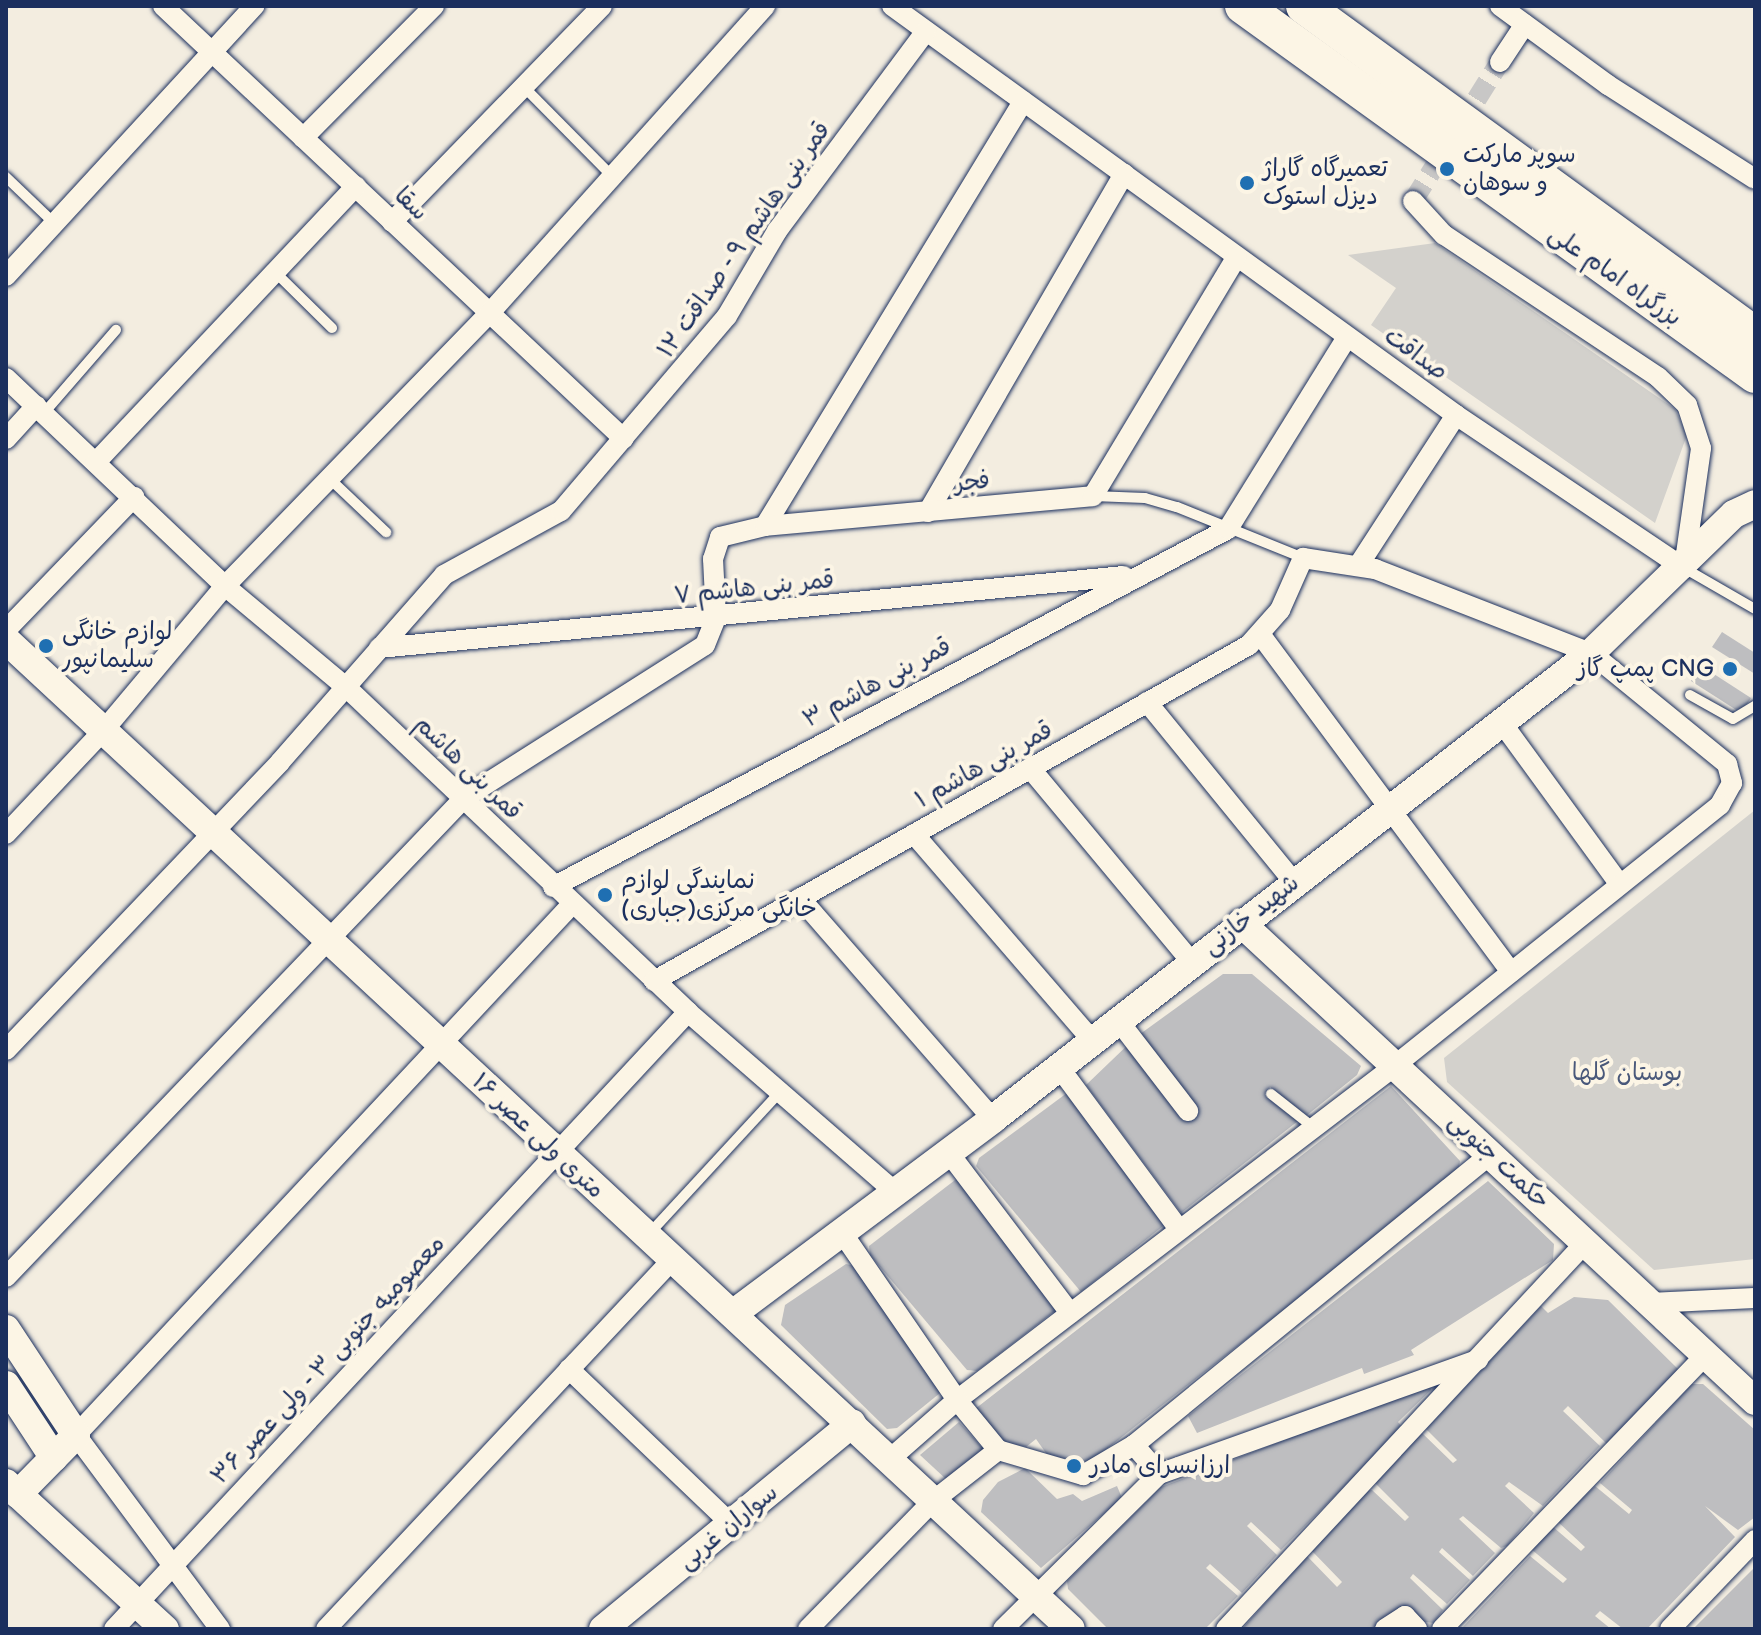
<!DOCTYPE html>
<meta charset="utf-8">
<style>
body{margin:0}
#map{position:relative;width:1761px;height:1635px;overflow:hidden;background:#f3ede0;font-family:"Balsamiq Sans","Playpen Sans Arabic",sans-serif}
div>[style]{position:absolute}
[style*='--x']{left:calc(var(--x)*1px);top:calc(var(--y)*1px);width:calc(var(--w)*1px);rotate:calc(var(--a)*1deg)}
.green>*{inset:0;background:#d3d1cc}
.building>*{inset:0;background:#bebec0}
.street-tunnel>*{height:20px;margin-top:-10px;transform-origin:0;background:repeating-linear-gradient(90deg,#c8c7c6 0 20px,transparent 0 30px)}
.roads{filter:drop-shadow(0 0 2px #1b2f5e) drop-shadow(0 0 2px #1b2f5e)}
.lane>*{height:10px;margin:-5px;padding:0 5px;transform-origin:5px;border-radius:5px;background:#fcf5e5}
.street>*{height:20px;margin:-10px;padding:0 10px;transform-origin:10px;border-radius:10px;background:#fcf5e5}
.secondary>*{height:28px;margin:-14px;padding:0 14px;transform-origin:14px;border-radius:14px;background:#fcf5e5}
.highway>*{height:36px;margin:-18px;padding:0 18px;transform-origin:18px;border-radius:18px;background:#fcf5e5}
.dots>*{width:22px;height:22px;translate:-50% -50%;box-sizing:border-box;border:4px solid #fcf5e5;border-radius:50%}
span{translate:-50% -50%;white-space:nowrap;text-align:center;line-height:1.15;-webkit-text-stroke:8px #fcf5e5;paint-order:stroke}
.poi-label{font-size:24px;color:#1b2f5e}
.left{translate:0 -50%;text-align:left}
.right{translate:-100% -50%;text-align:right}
.street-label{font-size:24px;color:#1b2f5e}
.park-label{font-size:24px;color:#49587a}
.frame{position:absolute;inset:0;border:8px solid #1b2f5e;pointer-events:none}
</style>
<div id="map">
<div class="green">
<i style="clip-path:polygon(1435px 243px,1675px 409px,1687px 435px,1655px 523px,1371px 325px,1396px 288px,1348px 255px)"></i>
<i style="clip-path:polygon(1755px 810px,1755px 1259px,1654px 1270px,1447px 1082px,1444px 1058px)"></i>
</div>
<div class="building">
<i style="clip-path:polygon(1722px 632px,1755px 653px,1755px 674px,1712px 647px)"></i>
<i style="clip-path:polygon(1700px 665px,1751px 698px,1741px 713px,1691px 681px)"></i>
<i style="clip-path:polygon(1223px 974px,1252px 974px,1361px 1066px,1357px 1075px,1306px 1116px,1270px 1087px,1265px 1095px,1298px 1121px,1181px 1213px,1086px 1085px,1136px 1037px)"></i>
<i style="clip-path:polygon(1391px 1086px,1460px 1161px,1458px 1173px,1090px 1462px,1048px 1456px,1036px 1439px,1026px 1447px,999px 1441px,975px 1409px)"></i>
<i style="clip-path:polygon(1071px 1090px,1168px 1222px,1081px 1292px,976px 1166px,979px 1158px)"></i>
<i style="clip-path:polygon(959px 1177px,1060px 1307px,977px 1371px,967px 1370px,870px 1255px,869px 1246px)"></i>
<i style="clip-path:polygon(1488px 1181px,1554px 1244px,1553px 1260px,1411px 1350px,1414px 1355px,1364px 1374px,1362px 1368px,1197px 1433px,1188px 1416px)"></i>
<i style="clip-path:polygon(846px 1264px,855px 1266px,945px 1389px,897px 1428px,887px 1429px,781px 1325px,785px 1305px)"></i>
<i style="clip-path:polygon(1574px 1297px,1608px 1300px,1679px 1370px,1607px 1444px,1568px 1406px,1563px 1411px,1600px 1446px,1543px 1506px,1509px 1482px,1505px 1486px,1534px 1513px,1507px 1546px,1501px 1548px,1463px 1516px,1459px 1519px,1495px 1553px,1473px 1576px,1442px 1548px,1439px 1552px,1470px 1580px,1447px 1604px,1413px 1574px,1410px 1578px,1443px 1610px,1434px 1623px,1392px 1618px,1375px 1629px,1242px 1629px,1307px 1556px,1337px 1587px,1342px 1582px,1312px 1551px,1366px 1491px,1372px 1490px,1405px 1521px,1409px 1517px,1374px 1482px,1422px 1433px,1453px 1463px,1457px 1460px,1426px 1429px,1541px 1306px,1548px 1313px)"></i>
<i style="clip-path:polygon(1431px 1384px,1431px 1390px,1398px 1422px,1403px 1428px,1281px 1550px,1251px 1522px,1247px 1526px,1277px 1555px,1242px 1593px,1210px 1564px,1206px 1568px,1238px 1596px,1205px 1629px,1108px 1629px,1068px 1589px,1067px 1581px,1161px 1487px)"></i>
<i style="clip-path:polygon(1692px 1384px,1703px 1384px,1755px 1430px,1755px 1517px,1738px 1530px,1705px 1506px,1735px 1537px,1647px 1629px,1623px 1629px,1600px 1611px,1595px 1616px,1611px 1629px,1461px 1629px,1530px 1556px,1563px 1583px,1567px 1579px,1531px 1549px,1552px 1526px,1581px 1551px,1585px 1547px,1558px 1522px,1595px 1486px,1629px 1514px,1632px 1510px,1600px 1483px)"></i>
<i style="clip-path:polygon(959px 1422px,989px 1455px,947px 1480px,920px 1455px)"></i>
<i style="clip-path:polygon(1025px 1468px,1057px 1499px,1073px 1494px,1082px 1501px,1117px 1486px,1122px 1498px,1041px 1568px,981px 1512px,983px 1500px,998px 1482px)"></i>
<i style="clip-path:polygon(1755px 1567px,1755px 1629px,1693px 1629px)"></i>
</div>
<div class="street-tunnel">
<i style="--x:1413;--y:201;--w:164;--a:-58"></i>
</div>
<div class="roads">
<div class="lane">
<i style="--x:524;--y:87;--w:125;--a:45.3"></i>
<i style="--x:6;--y:177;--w:66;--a:43.8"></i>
<i style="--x:275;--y:272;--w:80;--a:44.5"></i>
<i style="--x:44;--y:413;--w:110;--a:-49.1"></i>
<i style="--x:329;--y:478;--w:79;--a:43.5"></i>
<i style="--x:1093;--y:496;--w:52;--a:2.2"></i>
<i style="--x:1145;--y:498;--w:33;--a:16"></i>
<i style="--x:1177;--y:507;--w:136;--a:22"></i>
<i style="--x:1684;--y:568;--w:82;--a:30"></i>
<i style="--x:1690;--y:695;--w:49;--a:29.2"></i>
<i style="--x:1733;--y:719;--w:26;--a:-31"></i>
<i style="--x:1271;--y:1094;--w:53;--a:38.2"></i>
<i style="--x:649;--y:1234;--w:190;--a:-47.3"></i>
</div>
<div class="street">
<i style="--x:163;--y:6;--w:632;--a:43.21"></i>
<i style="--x:892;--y:6;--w:697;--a:35.95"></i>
<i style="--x:1456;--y:415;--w:275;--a:33.9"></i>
<i style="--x:1684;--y:568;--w:121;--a:-81.9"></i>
<i style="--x:1701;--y:448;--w:45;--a:-108"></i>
<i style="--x:1687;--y:405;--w:40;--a:-136"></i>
<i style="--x:1658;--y:377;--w:257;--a:-146.4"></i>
<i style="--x:1444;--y:235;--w:46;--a:-132.4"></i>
<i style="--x:1500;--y:6;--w:134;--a:36.2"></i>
<i style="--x:1608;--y:85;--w:174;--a:32.6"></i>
<i style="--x:1500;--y:62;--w:45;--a:-56.7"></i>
<i style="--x:303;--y:138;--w:186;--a:-45.2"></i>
<i style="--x:392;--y:222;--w:301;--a:-45.8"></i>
<i style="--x:6;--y:276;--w:367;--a:-47.4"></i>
<i style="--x:6;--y:378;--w:302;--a:43.5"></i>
<i style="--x:225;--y:586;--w:159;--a:39.9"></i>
<i style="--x:347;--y:688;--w:470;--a:43.5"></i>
<i style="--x:688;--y:1012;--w:276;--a:41"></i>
<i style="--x:6;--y:439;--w:45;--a:-47.7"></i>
<i style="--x:96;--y:462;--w:379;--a:-46.7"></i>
<i style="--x:928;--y:512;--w:391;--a:-59.9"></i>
<i style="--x:765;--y:526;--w:497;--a:-58.7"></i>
<i style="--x:1358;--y:566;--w:180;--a:-57"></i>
<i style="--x:6;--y:630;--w:185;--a:-46.1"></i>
<i style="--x:1260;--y:634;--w:421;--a:53.4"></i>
<i style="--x:379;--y:648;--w:748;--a:-5.52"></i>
<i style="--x:1147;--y:702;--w:232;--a:50.8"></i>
<i style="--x:1502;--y:723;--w:200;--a:53.9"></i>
<i style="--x:1030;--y:768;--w:251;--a:50.2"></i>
<i style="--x:6;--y:834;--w:143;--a:-46.7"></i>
<i style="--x:104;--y:730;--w:188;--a:-50"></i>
<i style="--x:225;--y:586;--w:378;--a:-45.9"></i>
<i style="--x:488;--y:315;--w:415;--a:-48.1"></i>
<i style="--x:914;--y:834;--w:272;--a:49.2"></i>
<i style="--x:553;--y:887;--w:764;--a:-27.94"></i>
<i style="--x:1228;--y:529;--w:226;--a:-58.2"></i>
<i style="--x:800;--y:898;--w:293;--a:48.9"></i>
<i style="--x:654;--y:981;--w:683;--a:-29.45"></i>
<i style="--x:1249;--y:645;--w:47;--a:-48.5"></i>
<i style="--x:1280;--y:610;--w:57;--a:-66.1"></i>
<i style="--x:1303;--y:558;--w:73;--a:8.7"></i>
<i style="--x:1375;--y:569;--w:232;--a:21.3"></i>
<i style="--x:1591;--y:653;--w:176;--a:39.2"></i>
<i style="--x:1727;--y:764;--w:20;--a:75"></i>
<i style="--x:1732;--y:783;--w:25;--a:119"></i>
<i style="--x:1720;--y:805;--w:415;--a:141.3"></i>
<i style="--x:1396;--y:1065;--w:552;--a:142.65"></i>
<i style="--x:957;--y:1400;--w:89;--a:138.6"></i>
<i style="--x:1118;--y:1020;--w:115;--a:52.4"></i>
<i style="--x:6;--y:1050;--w:398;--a:-46.4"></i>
<i style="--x:280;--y:762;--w:249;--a:-48.7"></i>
<i style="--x:444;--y:575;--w:133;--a:-28.7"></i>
<i style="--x:561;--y:511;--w:256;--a:-49.6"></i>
<i style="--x:727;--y:316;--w:99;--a:-59.5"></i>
<i style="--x:777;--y:231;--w:249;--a:-53.3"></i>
<i style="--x:1059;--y:1067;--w:202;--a:53.5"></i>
<i style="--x:949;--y:1153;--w:201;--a:52.9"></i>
<i style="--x:843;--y:1234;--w:201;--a:55.5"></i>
<i style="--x:957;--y:1400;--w:65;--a:50.6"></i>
<i style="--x:6;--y:1277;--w:663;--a:-46.28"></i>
<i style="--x:464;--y:798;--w:285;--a:-32.4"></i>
<i style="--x:705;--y:645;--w:29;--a:-68"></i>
<i style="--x:716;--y:618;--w:59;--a:-92.9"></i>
<i style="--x:713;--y:559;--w:23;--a:-72"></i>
<i style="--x:720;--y:537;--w:46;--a:-13.7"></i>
<i style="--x:765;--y:526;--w:329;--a:-5.2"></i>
<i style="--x:1093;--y:496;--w:278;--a:-59"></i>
<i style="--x:1649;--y:1303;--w:106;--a:-2.7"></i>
<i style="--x:569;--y:1369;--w:226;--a:43.7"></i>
<i style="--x:1134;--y:1445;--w:461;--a:-39.2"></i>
<i style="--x:114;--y:1629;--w:843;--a:-47.07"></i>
<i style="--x:220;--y:1629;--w:242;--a:-126.6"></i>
<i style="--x:76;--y:1435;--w:727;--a:-46.95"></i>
<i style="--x:326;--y:1629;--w:506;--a:-46.84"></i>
<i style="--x:808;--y:1629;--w:179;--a:-45.7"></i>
<i style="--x:933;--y:1501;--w:83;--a:-38.1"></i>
<i style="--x:998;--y:1450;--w:89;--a:16.4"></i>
<i style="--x:1083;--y:1475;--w:59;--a:-30.5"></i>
<i style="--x:1134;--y:1445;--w:38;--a:49"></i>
<i style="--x:1003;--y:1629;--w:220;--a:-44.8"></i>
<i style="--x:1159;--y:1474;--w:339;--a:-19.7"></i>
<i style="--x:1226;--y:1629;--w:527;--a:-47.08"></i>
<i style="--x:1385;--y:1629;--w:24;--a:-33"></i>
<i style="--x:1405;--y:1616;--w:18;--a:47"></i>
<i style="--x:1442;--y:1629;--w:380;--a:-46.1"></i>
<i style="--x:1670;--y:1629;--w:123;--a:-46.3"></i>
</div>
<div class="secondary">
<i style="--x:6;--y:640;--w:1453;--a:42.88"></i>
<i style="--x:1241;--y:923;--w:702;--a:42.92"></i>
<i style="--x:734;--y:1313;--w:324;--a:-36.8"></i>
<i style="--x:993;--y:1119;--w:758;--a:-37.93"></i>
<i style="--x:1591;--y:653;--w:199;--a:-44.2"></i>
<i style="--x:1734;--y:514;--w:23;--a:-25"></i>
<i style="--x:6;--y:1329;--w:127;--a:56.6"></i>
<i style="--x:76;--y:1435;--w:83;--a:134.5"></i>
<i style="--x:6;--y:1385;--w:87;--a:56.7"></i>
<i style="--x:6;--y:1483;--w:216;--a:42.6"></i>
<i style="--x:603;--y:1629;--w:323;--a:-39.5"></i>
</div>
<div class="highway">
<i style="--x:1243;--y:6;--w:631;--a:35.78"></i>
<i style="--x:1304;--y:6;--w:558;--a:36.11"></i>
</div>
</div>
<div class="dots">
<i style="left:1447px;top:169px;background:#1f6fb2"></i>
<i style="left:1247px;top:183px;background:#1f6fb2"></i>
<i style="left:46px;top:646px;background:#1f6fb2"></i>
<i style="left:1730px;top:669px;background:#1f6fb2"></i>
<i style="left:605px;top:895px;background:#1f6fb2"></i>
<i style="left:1074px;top:1466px;background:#1f6fb2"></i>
</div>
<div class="poi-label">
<span class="left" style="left:1463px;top:169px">سوپر مارکت<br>و سوهان</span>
<span class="left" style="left:1263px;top:183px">تعمیرگاه گاراژ<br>دیزل استوک</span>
<span class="left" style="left:62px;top:646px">لوازم خانگی<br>سلیمانپور</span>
<span class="right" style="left:1714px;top:669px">پمپ گاز CNG</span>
<span class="left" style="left:621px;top:895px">نمایندگی لوازم<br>خانگی مرکزی(جباری)</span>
<span class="left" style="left:1090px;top:1466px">ارزانسرای مادر</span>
</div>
<div class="street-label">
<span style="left:411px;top:204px;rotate:44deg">سقا</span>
<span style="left:744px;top:240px;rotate:-55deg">قمر بنی هاشم ۹ - صداقت ۱۲</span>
<span style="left:1615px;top:276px;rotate:35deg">بزرگراه امام علی</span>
<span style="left:1416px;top:354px;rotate:36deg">صداقت</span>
<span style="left:972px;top:482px;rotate:-6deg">فجر</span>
<span style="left:754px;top:588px;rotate:-6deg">قمر بنی هاشم ۷</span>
<span style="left:877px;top:683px;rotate:-28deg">قمر بنی هاشم ۳</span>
<span style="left:984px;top:765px;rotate:-29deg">قمر بنی هاشم ۱</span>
<span style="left:468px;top:768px;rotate:44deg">قمر بنی هاشم</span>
<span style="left:1251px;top:915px;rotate:-38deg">شهید خازنی</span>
<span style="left:538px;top:1136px;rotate:43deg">۱۶ متری ولی عصر</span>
<span style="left:1499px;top:1161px;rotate:43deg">حکمت جنوبی</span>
<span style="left:328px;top:1360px;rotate:-47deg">معصومیه جنوبی ۳ - ولی عصر ۳۶</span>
<span style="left:728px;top:1527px;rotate:-39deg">سواران غربی</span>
</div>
<div class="park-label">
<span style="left:1627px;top:1073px">بوستان گلها</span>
</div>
<div class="frame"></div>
</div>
